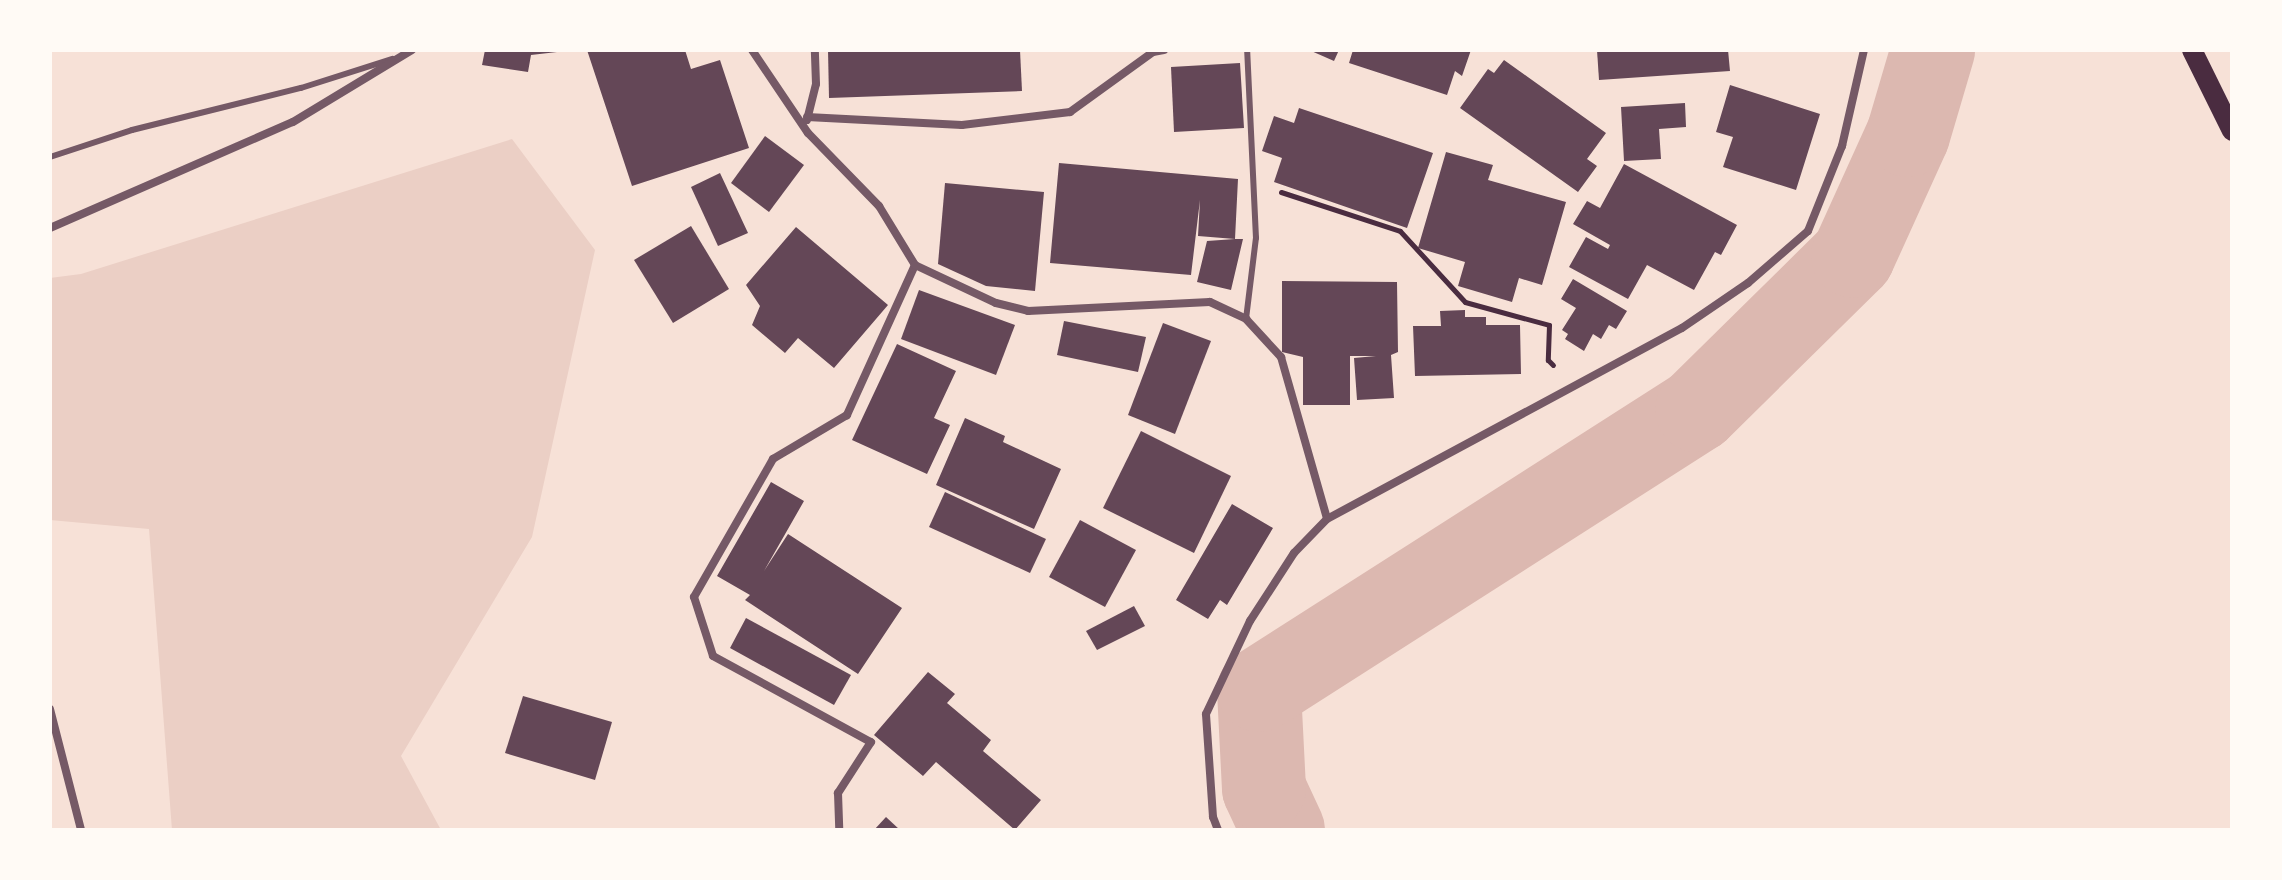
<!DOCTYPE html>
<style>
body{margin:0}
#map{position:relative;width:2282px;height:880px;overflow:hidden;background:#f7e1d7;font-family:"Work Sans",sans-serif}
div>[style]{position:absolute}
[style*='--x']{left:calc(var(--x)*1px);top:calc(var(--y)*1px);width:calc(var(--w)*1px);rotate:calc(var(--a)*1deg)}
.green>*{inset:0;background:#ebcfc5}
.river>*{height:84px;margin:-42px;padding:0 42px;transform-origin:42px;border-radius:42px;background:#dcb8b0}
.building>*{inset:0;background:#644757}
.path>*{height:5px;margin:-2.5px;padding:0 2.5px;transform-origin:2.5px;border-radius:2.5px;background:#4a2c40}
.service>*{height:6px;margin:-3px;padding:0 3px;transform-origin:3px;border-radius:3px;background:#755966}
.minor>*{height:8px;margin:-4px;padding:0 4px;transform-origin:4px;border-radius:4px;background:#755966}
.primary>*{height:20px;margin:-10px;padding:0 10px;transform-origin:10px;border-radius:10px;background:#4a2c40}
span{translate:-50% -50%;white-space:nowrap;text-align:center;line-height:1.15;-webkit-text-stroke:6px #fffaf5;paint-order:stroke}
.frame{position:absolute;inset:0;border:52px solid #fffaf5;pointer-events:none}
</style>
<div id="map">
<div class="green">
<i style="clip-path:polygon(512px 139px,595px 250px,532px 537px,401px 756px,441px 830px,172px 830px,149px 529px,50px 520px,50px 278px,81px 274px)"></i>
</div>
<div class="river">
<i style="--x:1283;--y:830;--w:45;--a:-114.9"></i>
<i style="--x:1264;--y:789;--w:99;--a:-92.9"></i>
<i style="--x:1259;--y:690;--w:520;--a:-32.59"></i>
<i style="--x:1697;--y:410;--w:219;--a:-44.6"></i>
<i style="--x:1853;--y:256;--w:133;--a:-65.6"></i>
<i style="--x:1908;--y:135;--w:89;--a:-73.6"></i>
</div>
<div class="building">
<i style="clip-path:polygon(485px 50px,557px 50px,557px 52px,531px 55px,528px 72px,482px 65px)"></i>
<i style="clip-path:polygon(587px 50px,685px 50px,691px 69px,720px 60px,749px 148px,632px 186px)"></i>
<i style="clip-path:polygon(828px 50px,1020px 50px,1022px 91px,829px 98px)"></i>
<i style="clip-path:polygon(1309px 50px,1339px 50px,1334px 61px)"></i>
<i style="clip-path:polygon(1353px 50px,1471px 50px,1462px 76px,1455px 71px,1447px 95px,1349px 63px)"></i>
<i style="clip-path:polygon(1597px 50px,1728px 50px,1730px 71px,1599px 80px)"></i>
<i style="clip-path:polygon(1504px 60px,1606px 133px,1587px 159px,1597px 166px,1578px 192px,1460px 108px,1488px 69px,1494px 73px)"></i>
<i style="clip-path:polygon(1240px 63px,1244px 128px,1174px 132px,1171px 67px)"></i>
<i style="clip-path:polygon(1730px 85px,1820px 114px,1796px 190px,1723px 167px,1733px 137px,1716px 132px)"></i>
<i style="clip-path:polygon(1685px 103px,1686px 127px,1659px 129px,1661px 159px,1624px 161px,1621px 107px)"></i>
<i style="clip-path:polygon(1299px 108px,1433px 153px,1407px 228px,1274px 182px,1282px 158px,1262px 151px,1274px 116px,1294px 123px)"></i>
<i style="clip-path:polygon(765px 136px,804px 165px,769px 212px,731px 183px)"></i>
<i style="clip-path:polygon(1446px 152px,1493px 165px,1488px 180px,1566px 202px,1542px 285px,1519px 278px,1512px 302px,1458px 286px,1465px 262px,1418px 248px)"></i>
<i style="clip-path:polygon(1059px 163px,1238px 179px,1235px 239px,1243px 239px,1231px 290px,1197px 282px,1207px 241px,1235px 239px,1198px 236px,1200px 200px,1191px 275px,1050px 263px)"></i>
<i style="clip-path:polygon(1624px 164px,1737px 225px,1721px 255px,1715px 252px,1694px 290px,1647px 265px,1628px 299px,1569px 267px,1586px 237px,1608px 249px,1610px 245px,1573px 224px,1587px 201px,1600px 208px)"></i>
<i style="clip-path:polygon(720px 173px,748px 233px,718px 246px,691px 187px)"></i>
<i style="clip-path:polygon(945px 183px,1044px 192px,1035px 291px,986px 286px,938px 264px)"></i>
<i style="clip-path:polygon(691px 226px,729px 289px,673px 323px,634px 260px)"></i>
<i style="clip-path:polygon(796px 227px,888px 305px,834px 368px,798px 338px,785px 353px,752px 325px,760px 306px,746px 285px)"></i>
<i style="clip-path:polygon(1573px 279px,1627px 311px,1616px 329px,1609px 325px,1601px 339px,1593px 334px,1584px 351px,1565px 339px,1568px 334px,1562px 330px,1576px 308px,1561px 299px)"></i>
<i style="clip-path:polygon(1282px 281px,1397px 282px,1398px 352px,1391px 355px,1394px 398px,1357px 400px,1354px 358px,1376px 356px,1350px 356px,1350px 405px,1303px 405px,1303px 357px,1282px 352px)"></i>
<i style="clip-path:polygon(919px 290px,1015px 325px,996px 375px,901px 339px)"></i>
<i style="clip-path:polygon(1465px 310px,1465px 317px,1486px 317px,1486px 325px,1520px 325px,1521px 374px,1415px 376px,1413px 326px,1441px 326px,1440px 311px)"></i>
<i style="clip-path:polygon(1064px 321px,1146px 337px,1138px 372px,1057px 355px)"></i>
<i style="clip-path:polygon(1163px 323px,1211px 341px,1175px 434px,1128px 415px)"></i>
<i style="clip-path:polygon(897px 344px,956px 371px,934px 418px,950px 425px,927px 474px,852px 440px)"></i>
<i style="clip-path:polygon(965px 418px,1005px 436px,1003px 442px,1061px 469px,1034px 529px,936px 485px)"></i>
<i style="clip-path:polygon(1141px 431px,1231px 476px,1194px 553px,1103px 508px)"></i>
<i style="clip-path:polygon(771px 482px,804px 501px,764px 571px,788px 534px,902px 608px,858px 674px,745px 600px,750px 595px,717px 576px)"></i>
<i style="clip-path:polygon(945px 492px,1046px 539px,1030px 573px,929px 527px)"></i>
<i style="clip-path:polygon(1232px 504px,1273px 528px,1227px 605px,1220px 600px,1208px 619px,1176px 600px)"></i>
<i style="clip-path:polygon(1080px 520px,1136px 550px,1105px 607px,1049px 577px)"></i>
<i style="clip-path:polygon(1134px 606px,1145px 626px,1097px 650px,1086px 631px)"></i>
<i style="clip-path:polygon(746px 618px,851px 675px,834px 705px,730px 648px)"></i>
<i style="clip-path:polygon(928px 672px,955px 694px,947px 703px,991px 740px,983px 751px,1041px 800px,1015px 830px,936px 762px,923px 776px,874px 735px)"></i>
<i style="clip-path:polygon(523px 696px,612px 722px,595px 780px,505px 753px)"></i>
<i style="clip-path:polygon(886px 817px,900px 830px,874px 830px)"></i>
</div>
<div class="path">
<i style="--x:1281;--y:192;--w:125;--a:18.1"></i>
<i style="--x:1400;--y:231;--w:96;--a:47.5"></i>
<i style="--x:1465;--y:302;--w:87;--a:15.3"></i>
<i style="--x:1549;--y:325;--w:35;--a:92"></i>
<i style="--x:1548;--y:360;--w:7;--a:45"></i>
</div>
<div class="service">
<i style="--x:50;--y:157;--w:86;--a:-18.2"></i>
<i style="--x:132;--y:130;--w:174;--a:-14"></i>
<i style="--x:301;--y:88;--w:96;--a:-17.7"></i>
<i style="--x:1246;--y:319;--w:82;--a:-83"></i>
<i style="--x:1256;--y:238;--w:188;--a:-92.7"></i>
</div>
<div class="minor">
<i style="--x:752;--y:50;--w:100;--a:56"></i>
<i style="--x:808;--y:133;--w:102;--a:45.8"></i>
<i style="--x:879;--y:206;--w:69;--a:58.6"></i>
<i style="--x:915;--y:265;--w:165;--a:114.4"></i>
<i style="--x:847;--y:415;--w:86;--a:149.3"></i>
<i style="--x:773;--y:459;--w:159;--a:119.8"></i>
<i style="--x:694;--y:597;--w:62;--a:72.1"></i>
<i style="--x:713;--y:656;--w:180;--a:28.6"></i>
<i style="--x:871;--y:742;--w:61;--a:122.9"></i>
<i style="--x:838;--y:793;--w:37;--a:88"></i>
<i style="--x:807;--y:117;--w:155;--a:3"></i>
<i style="--x:962;--y:125;--w:109;--a:-6.9"></i>
<i style="--x:1070;--y:112;--w:102;--a:-35.9"></i>
<i style="--x:1153;--y:52;--w:11;--a:-10"></i>
<i style="--x:807;--y:120;--w:37;--a:-76"></i>
<i style="--x:816;--y:84;--w:34;--a:-92"></i>
<i style="--x:50;--y:228;--w:265;--a:-23.6"></i>
<i style="--x:293;--y:122;--w:139;--a:-31.2"></i>
<i style="--x:915;--y:265;--w:89;--a:25.1"></i>
<i style="--x:996;--y:303;--w:33;--a:14"></i>
<i style="--x:1028;--y:311;--w:182;--a:-2.8"></i>
<i style="--x:1210;--y:302;--w:40;--a:25"></i>
<i style="--x:1246;--y:319;--w:52;--a:47.4"></i>
<i style="--x:1281;--y:357;--w:168;--a:74.1"></i>
<i style="--x:50;--y:709;--w:125;--a:75.6"></i>
<i style="--x:1218;--y:830;--w:14;--a:-111"></i>
<i style="--x:1213;--y:817;--w:103;--a:-93.9"></i>
<i style="--x:1206;--y:714;--w:103;--a:-64.7"></i>
<i style="--x:1250;--y:621;--w:81;--a:-57.1"></i>
<i style="--x:1294;--y:553;--w:47;--a:-45.9"></i>
<i style="--x:1327;--y:519;--w:403;--a:-28.3"></i>
<i style="--x:1682;--y:328;--w:80;--a:-34.3"></i>
<i style="--x:1748;--y:283;--w:79;--a:-40.9"></i>
<i style="--x:1808;--y:231;--w:92;--a:-68.2"></i>
<i style="--x:1842;--y:146;--w:98;--a:-77.1"></i>
</div>
<div class="primary">
<i style="--x:2192;--y:50;--w:90;--a:63.7"></i>
</div>
<div class="frame"></div>
</div>
